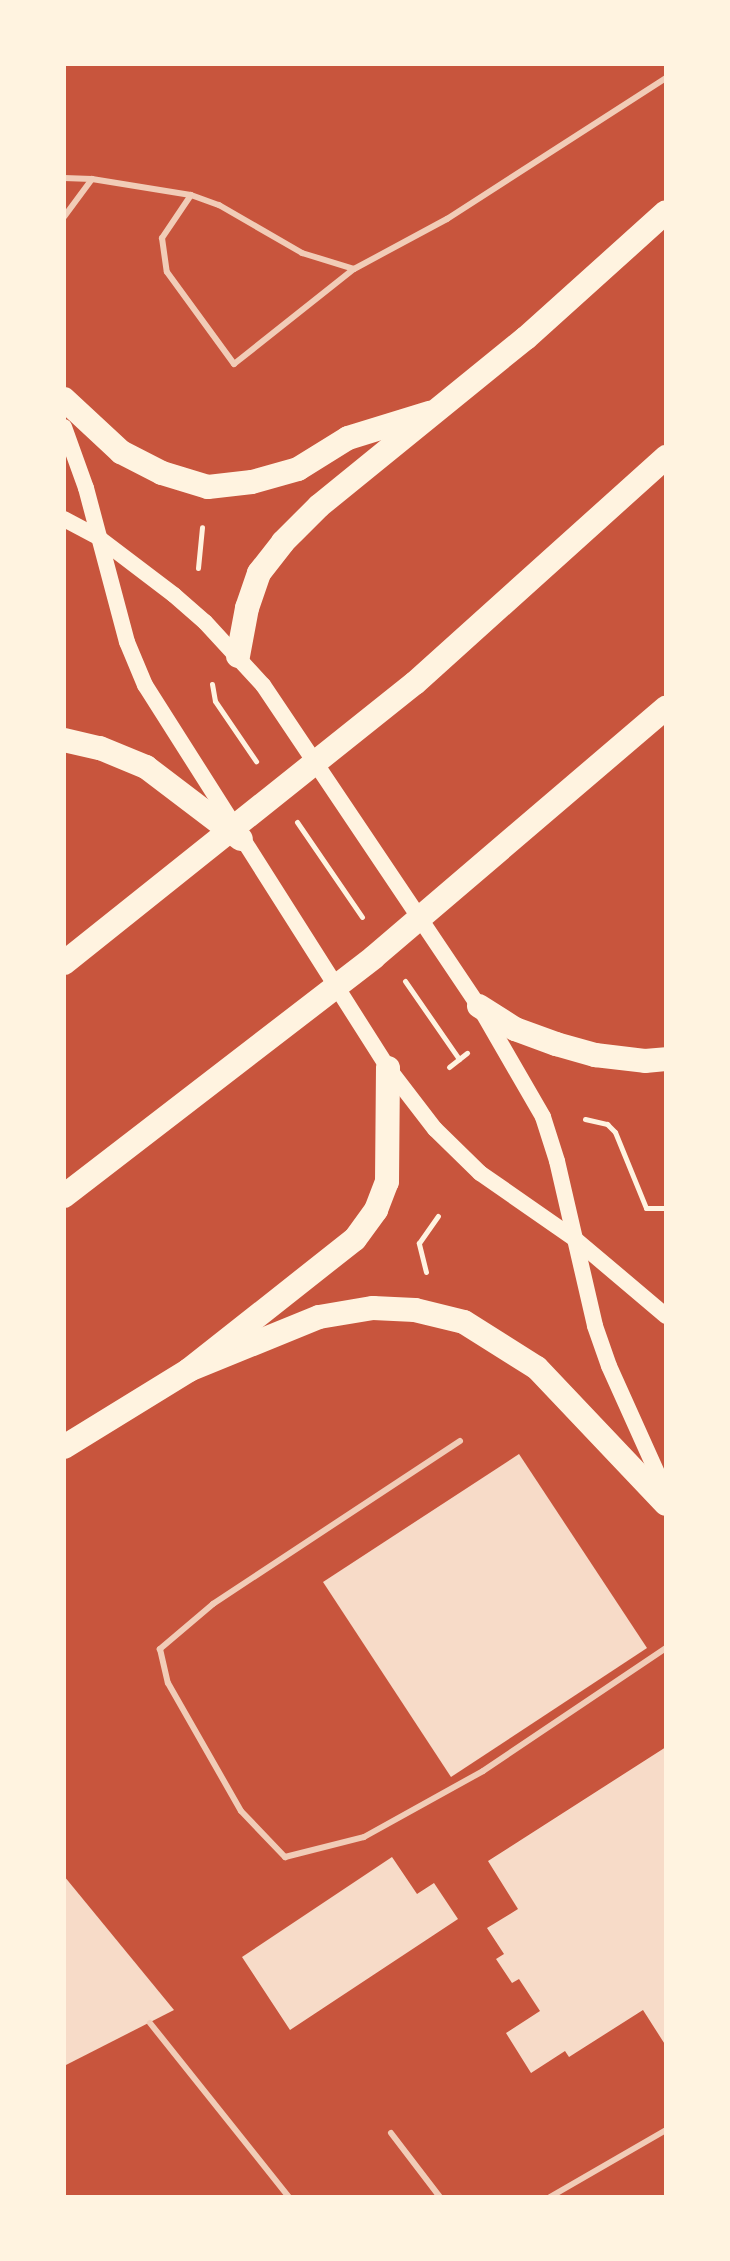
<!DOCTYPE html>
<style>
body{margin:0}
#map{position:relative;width:730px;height:2261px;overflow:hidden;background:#c8553d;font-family:"Space Grotesk",sans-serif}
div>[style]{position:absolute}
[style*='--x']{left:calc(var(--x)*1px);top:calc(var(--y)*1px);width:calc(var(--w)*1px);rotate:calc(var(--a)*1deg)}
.building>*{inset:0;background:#f7dbc8}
.path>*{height:5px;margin:-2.5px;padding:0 2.5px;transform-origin:2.5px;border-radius:2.5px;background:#fff3e0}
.service>*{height:6px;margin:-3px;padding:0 3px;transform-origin:3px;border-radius:3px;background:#f1ccb7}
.secondary>*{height:16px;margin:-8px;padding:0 8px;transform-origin:8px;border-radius:8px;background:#fff3e0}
.motorway>*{height:24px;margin:-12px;padding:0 12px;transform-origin:12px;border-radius:12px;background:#fff3e0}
span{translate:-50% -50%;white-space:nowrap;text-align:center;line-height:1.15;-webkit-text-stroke:8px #fff3e0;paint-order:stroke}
.frame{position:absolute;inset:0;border:66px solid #fff3e0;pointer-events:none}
</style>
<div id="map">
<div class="building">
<i style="clip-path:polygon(519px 1454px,647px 1648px,451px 1777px,323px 1582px)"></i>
<i style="clip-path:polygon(666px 1747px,666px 2046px,643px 2010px,569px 2057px,565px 2051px,531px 2073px,506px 2033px,540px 2011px,519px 1979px,512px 1983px,496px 1959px,504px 1954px,487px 1928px,518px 1909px,488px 1861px)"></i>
<i style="clip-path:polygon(392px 1857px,417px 1894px,434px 1883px,458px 1919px,290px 2030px,242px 1957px)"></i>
<i style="clip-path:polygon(64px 1876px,174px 2010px,64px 2066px)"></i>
</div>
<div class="path">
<i style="--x:198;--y:568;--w:41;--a:-84.4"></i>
<i style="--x:212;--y:684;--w:17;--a:80"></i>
<i style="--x:215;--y:701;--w:73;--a:55.7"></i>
<i style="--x:297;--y:822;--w:115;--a:55.6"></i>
<i style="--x:405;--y:981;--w:95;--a:55.3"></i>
<i style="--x:449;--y:1067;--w:23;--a:-38"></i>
<i style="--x:585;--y:1119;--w:23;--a:13"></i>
<i style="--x:607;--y:1124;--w:11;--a:45"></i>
<i style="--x:615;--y:1132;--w:82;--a:67.8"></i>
<i style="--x:646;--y:1208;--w:20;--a:0"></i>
<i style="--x:426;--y:1272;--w:30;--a:-104"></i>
<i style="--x:419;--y:1243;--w:33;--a:-55"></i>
</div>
<div class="service">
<i style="--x:64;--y:178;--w:28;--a:2"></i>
<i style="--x:92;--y:179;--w:47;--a:126.4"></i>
<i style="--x:92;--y:179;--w:100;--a:9.2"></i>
<i style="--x:191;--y:195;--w:30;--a:20"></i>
<i style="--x:219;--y:205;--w:96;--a:30"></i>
<i style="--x:302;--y:253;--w:54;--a:17.1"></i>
<i style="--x:354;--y:269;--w:106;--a:-28.3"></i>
<i style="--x:447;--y:219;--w:260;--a:-32.8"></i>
<i style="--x:191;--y:195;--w:52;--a:124"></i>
<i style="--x:162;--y:238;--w:34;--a:82"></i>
<i style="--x:167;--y:272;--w:114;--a:53.9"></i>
<i style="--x:234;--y:364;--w:153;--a:-38.4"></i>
<i style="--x:460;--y:1441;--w:296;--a:146.6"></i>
<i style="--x:213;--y:1604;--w:70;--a:139.7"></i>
<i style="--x:160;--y:1649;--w:35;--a:77"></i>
<i style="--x:168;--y:1683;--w:147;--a:60.3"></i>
<i style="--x:241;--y:1811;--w:64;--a:46.3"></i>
<i style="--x:285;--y:1857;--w:81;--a:-14.2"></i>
<i style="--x:364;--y:1837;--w:136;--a:-29"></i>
<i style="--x:483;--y:1771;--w:220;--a:-33.9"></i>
<i style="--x:150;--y:2023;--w:223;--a:51.4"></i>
<i style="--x:391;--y:2133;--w:81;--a:52.6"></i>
<i style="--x:550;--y:2197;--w:134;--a:-30"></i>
</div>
<div class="secondary">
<i style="--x:64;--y:427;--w:65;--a:70.2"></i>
<i style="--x:86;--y:488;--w:159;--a:75.1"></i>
<i style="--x:127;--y:642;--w:47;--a:67.3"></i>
<i style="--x:145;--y:685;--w:454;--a:57.6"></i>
<i style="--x:388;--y:1068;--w:77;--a:52.4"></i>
<i style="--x:435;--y:1129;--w:63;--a:44.4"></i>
<i style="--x:480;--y:1173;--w:116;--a:34.8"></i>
<i style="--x:575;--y:1239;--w:119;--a:40.2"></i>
<i style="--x:64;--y:519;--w:40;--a:28"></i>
<i style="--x:99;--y:538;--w:94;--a:37.2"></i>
<i style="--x:174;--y:595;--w:41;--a:41.1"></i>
<i style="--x:205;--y:622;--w:86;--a:47.4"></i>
<i style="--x:263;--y:685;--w:387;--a:56.1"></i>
<i style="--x:479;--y:1006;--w:128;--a:60"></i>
<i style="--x:543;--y:1117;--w:46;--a:72.3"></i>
<i style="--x:557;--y:1161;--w:169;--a:77"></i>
<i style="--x:595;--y:1326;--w:42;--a:70.7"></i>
<i style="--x:609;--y:1366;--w:139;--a:65.8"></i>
</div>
<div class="motorway">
<i style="--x:64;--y:399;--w:78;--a:42.9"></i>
<i style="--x:121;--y:452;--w:46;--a:27.1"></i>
<i style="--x:162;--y:473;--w:48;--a:16.9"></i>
<i style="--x:208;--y:487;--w:44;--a:-6.5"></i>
<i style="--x:252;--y:482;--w:48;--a:-15.8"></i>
<i style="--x:298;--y:469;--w:59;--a:-31.8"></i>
<i style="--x:348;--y:438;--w:85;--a:-17.2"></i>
<i style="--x:238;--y:656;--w:49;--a:-79.4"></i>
<i style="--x:247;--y:608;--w:37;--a:-71"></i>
<i style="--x:259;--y:573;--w:39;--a:-52"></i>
<i style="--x:283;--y:542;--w:51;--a:-45"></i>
<i style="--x:319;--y:506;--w:267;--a:-39.1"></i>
<i style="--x:526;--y:338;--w:188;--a:-42"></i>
<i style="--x:64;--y:740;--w:37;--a:13"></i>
<i style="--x:100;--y:748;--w:50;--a:22.4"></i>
<i style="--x:146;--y:767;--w:119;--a:37.2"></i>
<i style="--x:64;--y:963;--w:449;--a:-38.6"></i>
<i style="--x:415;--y:683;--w:338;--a:-42"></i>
<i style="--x:479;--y:1006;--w:43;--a:32.6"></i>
<i style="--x:515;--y:1029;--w:44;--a:20.1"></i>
<i style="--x:556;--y:1044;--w:41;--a:15.8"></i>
<i style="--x:595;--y:1055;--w:50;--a:6.8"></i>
<i style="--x:645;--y:1061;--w:21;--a:-5"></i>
<i style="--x:64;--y:1196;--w:391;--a:-37.6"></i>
<i style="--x:374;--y:957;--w:384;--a:-40.5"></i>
<i style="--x:189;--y:1370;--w:140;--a:-22.2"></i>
<i style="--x:319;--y:1317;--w:55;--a:-9.5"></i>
<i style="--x:373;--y:1308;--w:42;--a:2.7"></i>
<i style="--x:415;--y:1310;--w:50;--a:13.8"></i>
<i style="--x:464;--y:1322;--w:86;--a:32.2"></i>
<i style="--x:537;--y:1368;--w:187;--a:46.5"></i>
<i style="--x:64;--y:1447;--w:147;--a:-31.6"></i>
<i style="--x:189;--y:1370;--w:211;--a:-38.3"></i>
<i style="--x:355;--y:1239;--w:36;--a:-54"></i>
<i style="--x:376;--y:1210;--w:30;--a:-69"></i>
<i style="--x:387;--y:1182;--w:114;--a:-89.5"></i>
</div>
<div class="frame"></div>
</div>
